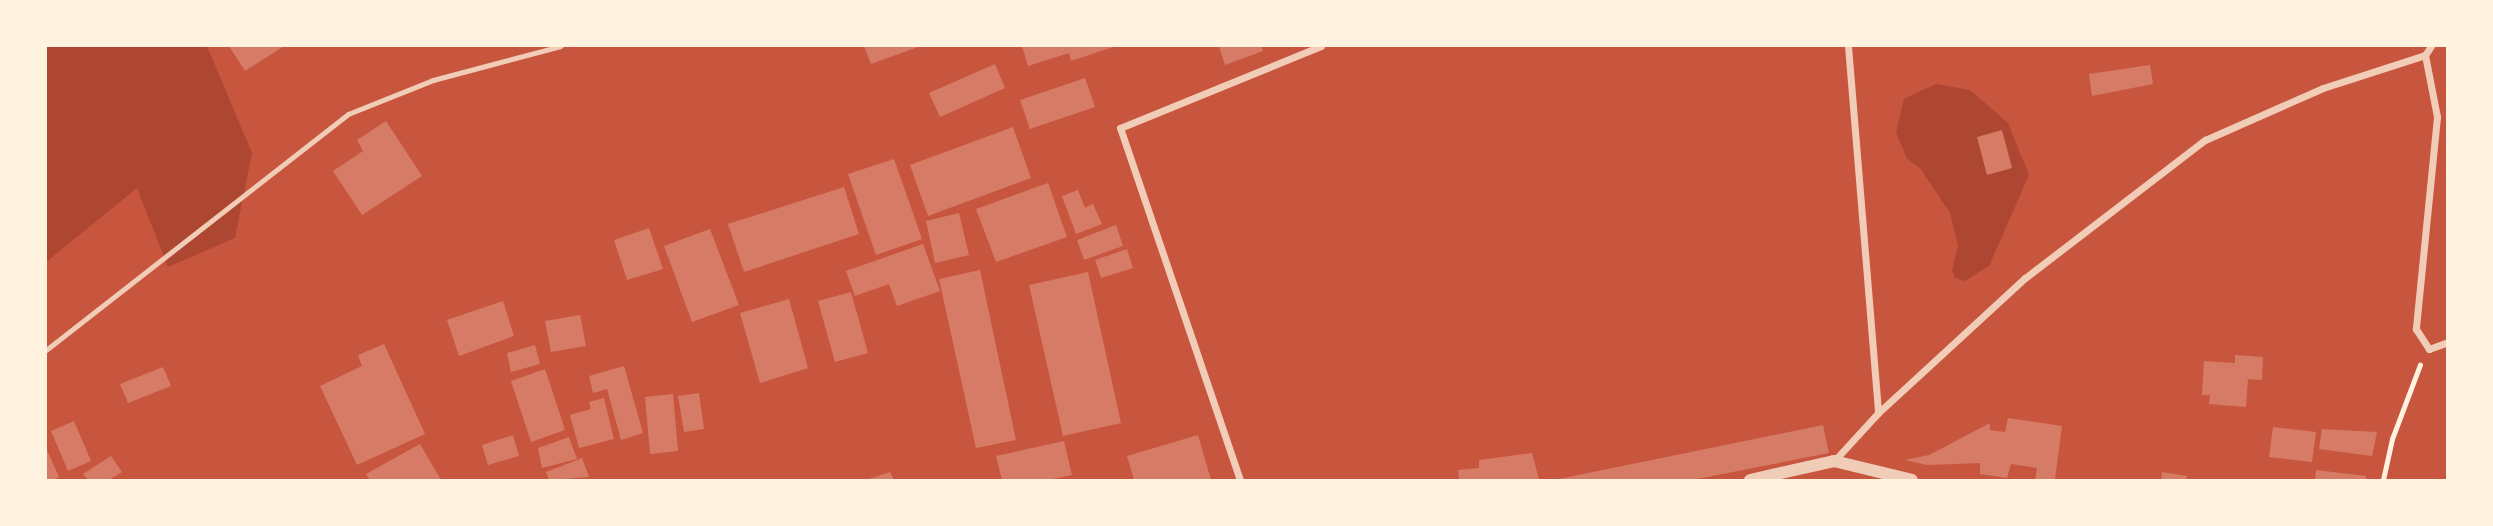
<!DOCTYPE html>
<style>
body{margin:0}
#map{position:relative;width:2493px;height:526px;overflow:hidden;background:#c8553d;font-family:Helvetica,sans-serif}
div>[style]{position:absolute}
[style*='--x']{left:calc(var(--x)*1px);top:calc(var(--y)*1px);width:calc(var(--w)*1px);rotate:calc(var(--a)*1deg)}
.green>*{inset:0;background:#ae4732}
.building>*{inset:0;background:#d67c66}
.path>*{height:4.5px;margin:-2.25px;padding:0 2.25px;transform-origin:2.25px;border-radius:2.25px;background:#fff3e0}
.service>*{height:5px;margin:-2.5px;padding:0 2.5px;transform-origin:2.5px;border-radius:2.5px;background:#f1ccb7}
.minor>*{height:7px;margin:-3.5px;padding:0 3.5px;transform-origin:3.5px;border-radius:3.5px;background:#f1ccb7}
.tertiary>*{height:12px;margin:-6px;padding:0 6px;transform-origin:6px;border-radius:6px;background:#f1ccb7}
span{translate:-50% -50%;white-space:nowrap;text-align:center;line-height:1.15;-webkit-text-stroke:5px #fff3e0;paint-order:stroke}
.frame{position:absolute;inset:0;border:47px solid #fff3e0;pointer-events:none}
</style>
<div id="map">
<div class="green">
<i style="clip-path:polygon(46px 46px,207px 46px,252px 153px,235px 238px,168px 267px,137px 188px,46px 262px)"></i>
<i style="clip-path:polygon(1936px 84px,1970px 90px,2008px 123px,2029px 175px,1989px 266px,1965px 281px,1955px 278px,1952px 270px,1958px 246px,1950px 213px,1920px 168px,1907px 159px,1896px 132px,1904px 99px)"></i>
</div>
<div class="building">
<i style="clip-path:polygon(229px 46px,284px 46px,245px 71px)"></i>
<i style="clip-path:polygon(864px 46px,921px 46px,871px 64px)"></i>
<i style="clip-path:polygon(1022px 46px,1116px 46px,1071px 61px,1069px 53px,1028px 66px)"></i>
<i style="clip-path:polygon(1219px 46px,1261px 46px,1263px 51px,1225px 65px)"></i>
<i style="clip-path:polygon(995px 64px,1005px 88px,940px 117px,929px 93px)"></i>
<i style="clip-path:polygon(2150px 65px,2153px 84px,2092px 96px,2089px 74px)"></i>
<i style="clip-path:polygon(1085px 78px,1095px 107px,1030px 129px,1020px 100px)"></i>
<i style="clip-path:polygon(386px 121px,422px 176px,362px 215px,333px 171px,363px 151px,357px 140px)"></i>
<i style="clip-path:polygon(1013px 127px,1031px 178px,928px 216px,910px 165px)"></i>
<i style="clip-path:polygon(2002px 130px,2012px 168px,1987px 175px,1977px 137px)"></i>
<i style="clip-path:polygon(894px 159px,922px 239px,876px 255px,848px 174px)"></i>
<i style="clip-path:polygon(1048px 183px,1067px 237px,996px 262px,976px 209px)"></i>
<i style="clip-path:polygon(844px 187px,859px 234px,744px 272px,728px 224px)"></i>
<i style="clip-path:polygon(1078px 190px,1085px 208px,1093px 204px,1102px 224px,1076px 234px,1062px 196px)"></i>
<i style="clip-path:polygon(959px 213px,969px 255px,935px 263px,926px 221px)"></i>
<i style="clip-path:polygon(1116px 225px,1123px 246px,1084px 260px,1077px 240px)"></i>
<i style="clip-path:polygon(649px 228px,663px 269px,627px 280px,614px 240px)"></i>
<i style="clip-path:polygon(710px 229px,739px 305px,692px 322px,664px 246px)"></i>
<i style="clip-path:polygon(923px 244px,940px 291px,897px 306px,889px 284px,855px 296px,846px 271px)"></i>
<i style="clip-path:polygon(1127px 249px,1133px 268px,1101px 278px,1095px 260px)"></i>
<i style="clip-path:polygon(980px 270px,1016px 440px,976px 448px,939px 279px)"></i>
<i style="clip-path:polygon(1088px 272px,1121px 423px,1063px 436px,1029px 285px)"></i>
<i style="clip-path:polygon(851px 292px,868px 353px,835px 362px,818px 301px)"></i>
<i style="clip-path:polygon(789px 299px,808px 368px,760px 383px,740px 313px)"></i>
<i style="clip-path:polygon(503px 301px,514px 336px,459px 356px,447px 320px)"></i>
<i style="clip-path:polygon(580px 315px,586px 346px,551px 352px,545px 321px)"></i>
<i style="clip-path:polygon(384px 344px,425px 434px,357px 465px,320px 386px,362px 366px,358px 355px)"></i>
<i style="clip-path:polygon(535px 345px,540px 364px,511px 372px,507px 353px)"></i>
<i style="clip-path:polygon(2235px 355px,2263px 357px,2262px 380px,2248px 379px,2246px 407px,2209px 404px,2210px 395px,2202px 395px,2204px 361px,2235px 363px)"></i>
<i style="clip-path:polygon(624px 366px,643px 433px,621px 440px,607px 389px,593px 393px,589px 376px)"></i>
<i style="clip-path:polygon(163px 367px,171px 386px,128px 403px,120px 384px)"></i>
<i style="clip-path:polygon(545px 369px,565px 430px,531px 442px,511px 381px)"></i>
<i style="clip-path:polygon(699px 393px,704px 429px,684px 432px,678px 396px)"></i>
<i style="clip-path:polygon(673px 394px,678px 451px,650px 454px,645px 397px)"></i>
<i style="clip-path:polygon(604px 398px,614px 439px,579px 448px,570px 415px,591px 409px,589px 402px)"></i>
<i style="clip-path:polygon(2008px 418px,2062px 426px,2055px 480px,2035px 480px,2037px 468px,2011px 464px,2007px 478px,1980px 474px,1980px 463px,1927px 465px,1905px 460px,1929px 455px,1990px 423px,1990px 430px,2005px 432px)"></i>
<i style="clip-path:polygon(74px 421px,91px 461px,68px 471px,51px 431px)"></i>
<i style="clip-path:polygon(1823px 425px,1829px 453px,1692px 480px,1554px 480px)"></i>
<i style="clip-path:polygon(2273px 427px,2316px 432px,2312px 462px,2269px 457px)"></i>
<i style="clip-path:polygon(2322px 429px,2377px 432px,2372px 456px,2319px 449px)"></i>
<i style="clip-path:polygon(513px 435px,519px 456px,488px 465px,482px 445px)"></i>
<i style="clip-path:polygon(1198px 435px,1211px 480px,1134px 480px,1127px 456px)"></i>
<i style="clip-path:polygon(569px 437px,577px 459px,542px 468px,538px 448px)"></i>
<i style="clip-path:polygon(1064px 441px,1072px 475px,1048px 480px,1002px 480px,996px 456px)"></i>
<i style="clip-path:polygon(420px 444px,441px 480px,370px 480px,366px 474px)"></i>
<i style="clip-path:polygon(46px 448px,59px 477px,53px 480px,46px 480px)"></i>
<i style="clip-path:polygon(1532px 453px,1539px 480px,1459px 480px,1458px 470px,1479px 468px,1479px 460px)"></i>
<i style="clip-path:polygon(111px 456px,122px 472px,109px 480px,88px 480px,83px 474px)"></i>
<i style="clip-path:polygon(582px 458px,589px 477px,549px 480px,546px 472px)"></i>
<i style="clip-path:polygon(2316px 470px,2366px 476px,2366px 480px,2315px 480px)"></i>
<i style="clip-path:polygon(890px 472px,894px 480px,866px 480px)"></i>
<i style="clip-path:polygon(2162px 472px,2187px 476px,2186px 480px,2161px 480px)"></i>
</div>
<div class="path">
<i style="--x:2383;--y:480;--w:42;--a:-77.6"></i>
<i style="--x:2392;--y:439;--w:79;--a:-69.3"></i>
</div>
<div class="service">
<i style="--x:46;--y:350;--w:383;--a:-38"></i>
<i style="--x:348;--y:114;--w:92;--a:-21.8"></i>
<i style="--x:433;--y:80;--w:132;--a:-14.9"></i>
</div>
<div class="minor">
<i style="--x:1848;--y:46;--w:368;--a:85.3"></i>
<i style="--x:2425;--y:55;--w:63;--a:79"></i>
<i style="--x:2437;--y:117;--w:213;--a:95.7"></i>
<i style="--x:2416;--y:329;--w:24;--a:57"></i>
<i style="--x:2429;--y:349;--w:20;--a:-20"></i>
<i style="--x:1834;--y:461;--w:65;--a:-47.5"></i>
<i style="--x:1878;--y:413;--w:200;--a:-42.6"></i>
<i style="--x:2025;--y:278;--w:227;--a:-37.5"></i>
<i style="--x:2205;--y:140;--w:129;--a:-23.8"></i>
<i style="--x:2323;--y:88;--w:107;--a:-17.9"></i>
<i style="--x:2425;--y:55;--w:11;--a:-56"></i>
<i style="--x:1240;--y:480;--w:372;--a:-108.8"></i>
<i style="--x:1120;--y:128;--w:217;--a:-22.2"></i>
</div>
<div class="tertiary">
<i style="--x:1750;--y:480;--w:86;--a:-12.7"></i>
<i style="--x:1834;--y:461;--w:80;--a:13.7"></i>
</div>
<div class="frame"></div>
</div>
